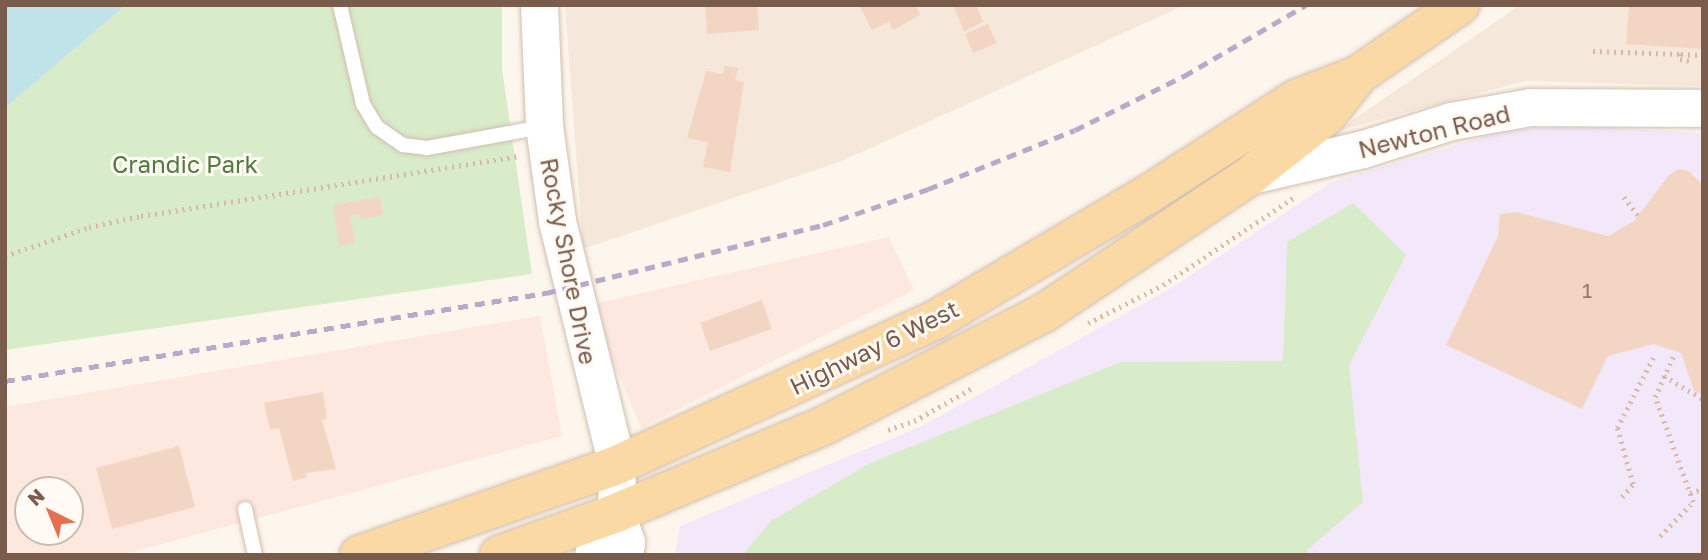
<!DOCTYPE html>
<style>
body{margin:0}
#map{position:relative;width:1708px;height:560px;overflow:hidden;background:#fdf6ec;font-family:"Golos Text",sans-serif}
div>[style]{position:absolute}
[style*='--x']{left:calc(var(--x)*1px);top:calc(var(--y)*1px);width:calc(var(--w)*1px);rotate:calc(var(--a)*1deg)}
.residential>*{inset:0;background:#f5e8da}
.commercial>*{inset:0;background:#fde8e0}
.education>*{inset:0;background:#f3e8fa}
.green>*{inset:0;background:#d8ecc9}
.water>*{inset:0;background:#bfe3e8}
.building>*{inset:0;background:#f3d5c3}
.path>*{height:4.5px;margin-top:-2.25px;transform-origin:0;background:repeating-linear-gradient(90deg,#d9b8a5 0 2px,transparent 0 7px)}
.roads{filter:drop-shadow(0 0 2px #d1beb0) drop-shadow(0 0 2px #d1beb0)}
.lane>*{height:14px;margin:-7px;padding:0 7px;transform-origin:7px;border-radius:7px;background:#fff}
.secondary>*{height:37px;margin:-18.5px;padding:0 18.5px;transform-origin:18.5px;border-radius:18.5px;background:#fff}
.primary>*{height:38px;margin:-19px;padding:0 19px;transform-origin:19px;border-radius:19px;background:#fbd9a5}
.rail>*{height:5px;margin-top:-2.5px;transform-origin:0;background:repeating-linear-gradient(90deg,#b9a8c9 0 10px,transparent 0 17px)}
span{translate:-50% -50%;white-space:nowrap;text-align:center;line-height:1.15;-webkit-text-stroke:6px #fffaf3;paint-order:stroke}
.number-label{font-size:21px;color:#987a6a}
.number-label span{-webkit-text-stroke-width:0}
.street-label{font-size:24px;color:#7a5c4d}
.park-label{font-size:24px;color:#537a41}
.frame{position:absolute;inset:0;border:7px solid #7a5c4d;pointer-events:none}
.north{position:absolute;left:14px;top:476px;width:70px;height:70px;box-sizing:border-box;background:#fffaf3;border:2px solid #cabbb1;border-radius:50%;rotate:317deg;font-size:19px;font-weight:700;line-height:28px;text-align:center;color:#7a5c4d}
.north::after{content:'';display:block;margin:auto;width:24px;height:32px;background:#e76f51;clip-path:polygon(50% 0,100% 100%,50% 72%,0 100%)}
</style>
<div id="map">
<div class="residential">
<i style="clip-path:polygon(565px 5px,1185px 5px,842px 161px,583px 249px)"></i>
<i style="clip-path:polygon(1520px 5px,1703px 5px,1703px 86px,1525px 81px,1337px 131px)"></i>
</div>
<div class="commercial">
<i style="clip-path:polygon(889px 237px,914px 290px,641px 428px,589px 305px)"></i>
<i style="clip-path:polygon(evenodd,540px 316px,562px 436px,121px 555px,5px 555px,5px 407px,540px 316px,28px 490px,70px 490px,70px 532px,28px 532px,28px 490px)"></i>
</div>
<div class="education">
<i style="clip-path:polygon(1565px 126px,1703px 133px,1703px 555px,675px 555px,680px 526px,922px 426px,1168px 290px,1332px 182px,1500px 132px)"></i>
</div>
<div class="green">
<i style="clip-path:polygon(126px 5px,502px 5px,502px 69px,532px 274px,5px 350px,5px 108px)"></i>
<i style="clip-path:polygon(1353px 203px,1406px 255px,1349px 365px,1363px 502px,1307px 550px,1309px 555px,743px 555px,771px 521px,870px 463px,1121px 362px,1283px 361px,1287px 242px)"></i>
</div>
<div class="water">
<i style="clip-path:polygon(5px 5px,126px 5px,5px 108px)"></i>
</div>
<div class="building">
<i style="clip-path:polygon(705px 5px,757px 5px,759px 30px,707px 34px)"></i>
<i style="clip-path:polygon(859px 5px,915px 5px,920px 15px,893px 30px,889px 22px,872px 30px)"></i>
<i style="clip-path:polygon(953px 5px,976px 5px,983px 22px,964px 31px)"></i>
<i style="clip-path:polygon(1629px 5px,1703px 5px,1703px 49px,1626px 44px)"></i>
<i style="clip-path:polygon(988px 24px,997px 43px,973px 53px,965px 34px)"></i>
<i style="clip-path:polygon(725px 66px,738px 68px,735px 80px,744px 82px,730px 172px,703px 167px,708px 142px,687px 138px,706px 71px,723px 74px)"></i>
<i style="clip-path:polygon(1679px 169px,1689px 171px,1703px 185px,1703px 395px,1694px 391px,1681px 353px,1653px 344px,1608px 356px,1582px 409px,1446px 345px,1498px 236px,1500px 214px,1516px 212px,1608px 236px,1634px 221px,1669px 175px)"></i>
<i style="clip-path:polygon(380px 197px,383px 215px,360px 219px,360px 214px,350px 216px,355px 243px,339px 246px,333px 205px)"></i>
<i style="clip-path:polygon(762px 300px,772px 329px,710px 351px,700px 323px)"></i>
<i style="clip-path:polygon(323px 392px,327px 419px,322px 420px,336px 469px,305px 473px,307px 477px,293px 481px,279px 428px,270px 430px,264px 403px)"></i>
<i style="clip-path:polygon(179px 446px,195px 507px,112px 529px,96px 468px)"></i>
</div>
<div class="path">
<i style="--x:1593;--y:51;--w:88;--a:2"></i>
<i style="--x:1681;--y:54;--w:5;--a:101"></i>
<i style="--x:1680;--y:59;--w:10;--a:11"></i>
<i style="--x:1681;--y:54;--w:22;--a:3"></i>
<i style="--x:1624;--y:197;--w:23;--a:52"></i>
<i style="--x:5;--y:256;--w:89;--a:-19"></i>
<i style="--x:89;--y:227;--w:53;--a:-11.9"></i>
<i style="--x:141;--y:216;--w:383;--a:-9"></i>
<i style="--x:1088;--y:323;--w:84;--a:-26.9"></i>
<i style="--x:1163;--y:285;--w:160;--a:-33.8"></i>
<i style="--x:1664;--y:376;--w:45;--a:30.5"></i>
<i style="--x:888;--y:430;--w:28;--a:-19"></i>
<i style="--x:914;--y:421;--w:69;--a:-29.5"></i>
<i style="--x:1690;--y:493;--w:14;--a:-17"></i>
<i style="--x:1622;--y:497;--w:17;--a:-50"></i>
<i style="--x:1633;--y:484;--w:58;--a:-105.9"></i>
<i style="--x:1617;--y:428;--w:83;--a:-62.8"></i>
<i style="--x:1660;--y:536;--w:47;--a:-45.9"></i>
<i style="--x:1693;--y:502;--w:112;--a:-109.9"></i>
<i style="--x:1655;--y:397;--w:44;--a:-65.8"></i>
</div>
<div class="roads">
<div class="lane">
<i style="--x:340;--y:5;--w:102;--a:76.9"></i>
<i style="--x:363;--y:104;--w:27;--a:59"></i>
<i style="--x:377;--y:127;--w:32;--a:35"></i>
<i style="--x:403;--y:145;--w:24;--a:7"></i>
<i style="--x:427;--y:148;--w:118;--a:-10.3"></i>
<i style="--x:245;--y:509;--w:47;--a:77.7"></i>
</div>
<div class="secondary">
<i style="--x:539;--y:5;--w:121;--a:87.6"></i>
<i style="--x:544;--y:126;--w:96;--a:82.2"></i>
<i style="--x:557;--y:221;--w:251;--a:76.2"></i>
<i style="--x:617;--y:465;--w:48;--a:91.2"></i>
<i style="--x:616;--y:513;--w:31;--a:71"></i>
<i style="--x:626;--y:542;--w:13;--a:99"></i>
<i style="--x:1251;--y:175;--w:115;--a:-13.1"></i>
<i style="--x:1363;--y:149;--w:92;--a:-17.7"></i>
<i style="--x:1451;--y:121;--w:80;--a:-10"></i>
<i style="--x:1530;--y:107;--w:173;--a:0.3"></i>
<i style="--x:593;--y:555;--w:48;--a:-61.3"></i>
</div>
<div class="primary">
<i style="--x:359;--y:555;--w:273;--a:-19.2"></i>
<i style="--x:617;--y:465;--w:352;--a:-24.5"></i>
<i style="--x:937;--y:319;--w:244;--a:-30.6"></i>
<i style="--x:1147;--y:195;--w:177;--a:-32.8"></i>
<i style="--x:1296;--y:99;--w:66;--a:-21.2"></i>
<i style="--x:1358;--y:75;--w:124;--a:-34.5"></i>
<i style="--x:499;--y:555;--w:124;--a:-19.7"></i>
<i style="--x:616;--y:513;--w:227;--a:-22.8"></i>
<i style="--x:825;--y:425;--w:244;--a:-27.1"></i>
<i style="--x:1042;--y:314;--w:251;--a:-33.6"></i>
<i style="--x:1251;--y:175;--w:97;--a:-38.3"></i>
<i style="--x:1327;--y:115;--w:48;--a:-51.7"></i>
</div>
</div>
<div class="rail">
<i style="--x:5;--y:381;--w:548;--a:-9.24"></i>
<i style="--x:546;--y:293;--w:285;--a:-13.8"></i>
<i style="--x:823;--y:225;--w:111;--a:-18.9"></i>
<i style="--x:928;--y:189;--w:158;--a:-21.9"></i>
<i style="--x:1075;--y:130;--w:122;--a:-26.4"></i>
<i style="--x:1184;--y:76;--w:141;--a:-30.2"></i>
</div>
<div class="number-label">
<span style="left:1587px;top:290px">1</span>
</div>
<div class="street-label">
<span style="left:1434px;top:131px;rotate:-14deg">Newton Road</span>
<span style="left:569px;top:261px;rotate:79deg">Rocky Shore Drive</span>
<span style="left:874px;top:347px;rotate:-26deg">Highway 6 West</span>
</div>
<div class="park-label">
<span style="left:185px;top:164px">Crandic Park</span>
</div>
<div class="frame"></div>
<div class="north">N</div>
</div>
